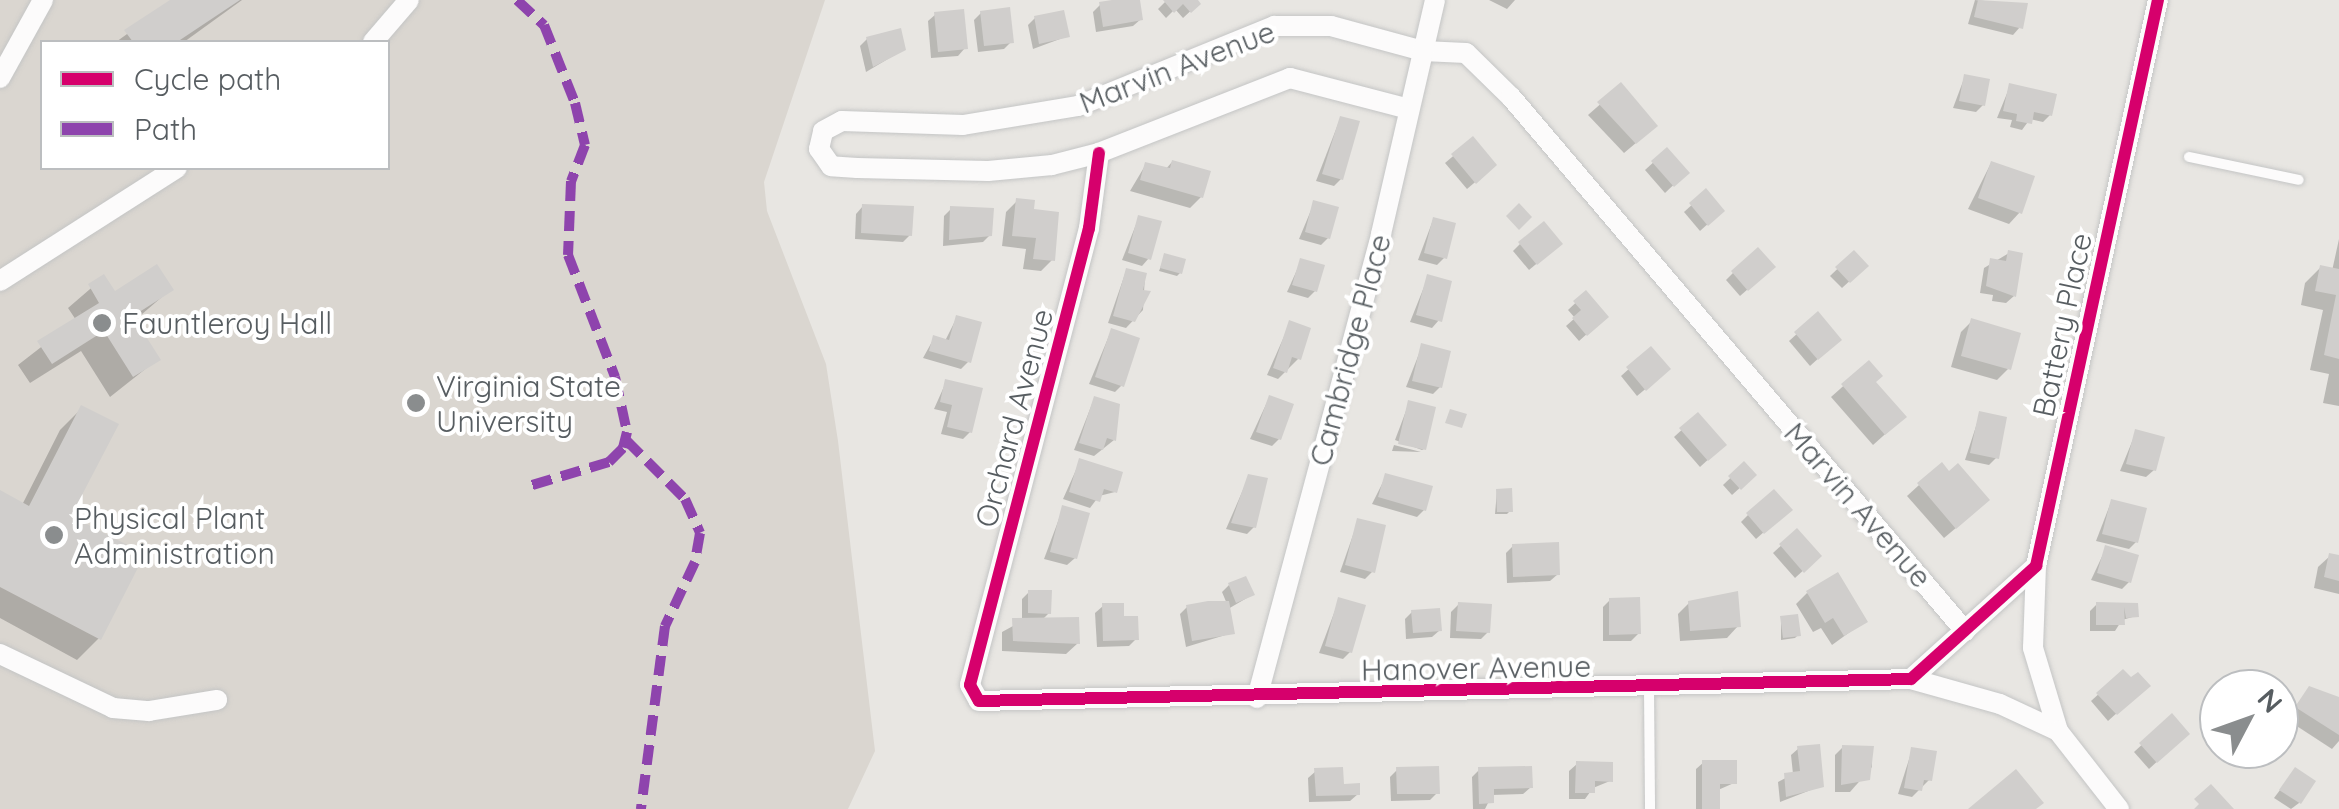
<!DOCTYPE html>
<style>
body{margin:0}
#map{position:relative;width:2339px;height:809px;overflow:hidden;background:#e8e6e2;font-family:Quicksand,sans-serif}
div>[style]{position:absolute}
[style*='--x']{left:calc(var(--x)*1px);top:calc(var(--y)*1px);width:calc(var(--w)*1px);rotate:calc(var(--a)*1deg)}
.education>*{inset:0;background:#dad6d0}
.shadow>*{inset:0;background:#0003}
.building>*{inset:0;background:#d0cecc}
.roads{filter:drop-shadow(0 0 2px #c4c5c5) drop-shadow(0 0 2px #c4c5c5)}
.lane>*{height:10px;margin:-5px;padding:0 5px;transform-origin:5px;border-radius:5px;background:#fcfbfb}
.street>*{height:20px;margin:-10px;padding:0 10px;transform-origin:10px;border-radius:10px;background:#fcfbfb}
.quiet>*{height:10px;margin-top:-5px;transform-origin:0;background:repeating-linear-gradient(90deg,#8e44ad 0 20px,transparent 0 30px)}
.cycleway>*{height:12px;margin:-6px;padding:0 6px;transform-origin:6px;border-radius:6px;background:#d6006c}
.dots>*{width:28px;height:28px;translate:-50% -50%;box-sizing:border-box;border:5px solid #fff;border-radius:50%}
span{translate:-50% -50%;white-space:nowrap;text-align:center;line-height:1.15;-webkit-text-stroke:8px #fff;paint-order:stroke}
.street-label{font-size:30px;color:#575d61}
.poi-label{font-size:30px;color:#575d61}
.left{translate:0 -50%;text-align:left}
.legend{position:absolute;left:40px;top:40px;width:350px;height:130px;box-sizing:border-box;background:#fff;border:2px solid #bcbec0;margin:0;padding:12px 18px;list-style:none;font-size:30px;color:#575d61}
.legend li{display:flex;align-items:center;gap:20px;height:50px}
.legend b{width:50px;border:2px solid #bcbec0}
.north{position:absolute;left:2199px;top:669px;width:100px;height:100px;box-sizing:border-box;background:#fff;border:2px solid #bcbec0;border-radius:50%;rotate:49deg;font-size:28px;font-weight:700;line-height:40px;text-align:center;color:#575d61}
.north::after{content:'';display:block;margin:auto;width:35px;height:45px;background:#8a8d8e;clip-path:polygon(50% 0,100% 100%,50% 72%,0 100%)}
</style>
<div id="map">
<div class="education">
<i style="clip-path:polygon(evenodd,0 0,825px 0,764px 182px,767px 211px,826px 364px,838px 441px,875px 751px,848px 809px,0 809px,0 0,42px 42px,388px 42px,388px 168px,42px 168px,42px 42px)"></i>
</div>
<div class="shadow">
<i style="clip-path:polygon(174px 0,242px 0,184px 42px,116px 42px)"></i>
<i style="clip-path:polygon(1137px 0,1141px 19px,1133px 26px,1096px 32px,1093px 12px,1100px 5px)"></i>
<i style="clip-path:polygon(1167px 0,1194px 0,1198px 4px,1183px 18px,1175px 9px,1166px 18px,1158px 9px)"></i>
<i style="clip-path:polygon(1489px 0,1515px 0,1507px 9px)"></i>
<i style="clip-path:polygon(1975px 0,2025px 5px,2020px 27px,2013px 35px,1968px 24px)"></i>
<i style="clip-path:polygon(981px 13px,1011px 42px,1004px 49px,978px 52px,974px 20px)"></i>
<i style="clip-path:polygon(936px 14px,965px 48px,958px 56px,931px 58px,928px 21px)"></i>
<i style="clip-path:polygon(1035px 18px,1068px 36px,1033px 49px,1028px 25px)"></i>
<i style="clip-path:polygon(867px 39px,903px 50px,866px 72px,860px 46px)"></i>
<i style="clip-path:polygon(1965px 76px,1983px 105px,1976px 112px,1953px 108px)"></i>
<i style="clip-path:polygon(1621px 86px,1643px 137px,1624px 153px,1588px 115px)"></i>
<i style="clip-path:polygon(2010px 86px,2050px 115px,2043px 122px,2030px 119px,2022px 130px,2010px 127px,2012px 120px,1997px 118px)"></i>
<i style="clip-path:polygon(1340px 119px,1341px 179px,1334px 186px,1316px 181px)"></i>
<i style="clip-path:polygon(1472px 140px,1487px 172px,1467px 189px,1445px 163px)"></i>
<i style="clip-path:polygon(1667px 150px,1686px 173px,1665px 193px,1645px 170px)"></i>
<i style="clip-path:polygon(1172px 162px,1201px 197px,1190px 208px,1130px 191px,1146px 164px,1165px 170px)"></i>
<i style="clip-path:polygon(1991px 163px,2020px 212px,2009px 224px,1968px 209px)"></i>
<i style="clip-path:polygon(1706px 192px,1722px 211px,1700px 231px,1684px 212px)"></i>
<i style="clip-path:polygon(1017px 201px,1032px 212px,1052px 260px,1041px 271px,1023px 269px,1026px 249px,1002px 246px,1006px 212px)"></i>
<i style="clip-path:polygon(1314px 203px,1328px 238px,1321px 245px,1299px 239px)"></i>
<i style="clip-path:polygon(863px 206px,910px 235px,903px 242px,855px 239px,856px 214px)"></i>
<i style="clip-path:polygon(951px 209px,990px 235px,983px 242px,943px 246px,944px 216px)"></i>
<i style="clip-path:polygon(1139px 217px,1149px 258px,1142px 266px,1122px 260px)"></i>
<i style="clip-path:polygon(1433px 220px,1444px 258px,1437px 265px,1418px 260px)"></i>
<i style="clip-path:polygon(2339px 239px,2339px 406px,2323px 403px,2329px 374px,2310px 370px,2323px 310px,2301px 305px,2305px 283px,2320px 268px,2332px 271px)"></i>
<i style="clip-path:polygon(1520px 244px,1553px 250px,1529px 270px,1513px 251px)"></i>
<i style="clip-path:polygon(1854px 253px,1866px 266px,1842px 288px,1830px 276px)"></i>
<i style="clip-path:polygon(2009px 253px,2014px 296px,2006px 303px,1992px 301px,1993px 295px,1980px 293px,1984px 268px)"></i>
<i style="clip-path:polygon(1165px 256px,1180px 273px,1177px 276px,1159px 271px)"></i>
<i style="clip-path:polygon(1301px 261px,1315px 291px,1308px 298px,1287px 292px)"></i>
<i style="clip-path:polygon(1126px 271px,1145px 275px,1143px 310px,1126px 328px,1108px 323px)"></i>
<i style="clip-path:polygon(1733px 273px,1765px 274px,1740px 296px,1726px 280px)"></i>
<i style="clip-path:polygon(104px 277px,114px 294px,170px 290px,134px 321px,158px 359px,110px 397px,81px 351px,30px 383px,18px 365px,76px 320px,68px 308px)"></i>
<i style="clip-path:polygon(1428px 277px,1439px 320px,1432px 328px,1410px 322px)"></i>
<i style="clip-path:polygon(1585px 294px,1598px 324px,1579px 341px,1566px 326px,1575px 318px,1568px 310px)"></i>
<i style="clip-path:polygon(1818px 315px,1832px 346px,1810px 366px,1789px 341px)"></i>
<i style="clip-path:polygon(957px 317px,969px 361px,961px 369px,923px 358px,934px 338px,945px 341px)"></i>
<i style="clip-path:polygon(1972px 321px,2008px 369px,1997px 380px,1951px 367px,1961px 332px)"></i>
<i style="clip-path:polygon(1290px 323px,1298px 359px,1278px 379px,1267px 375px)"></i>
<i style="clip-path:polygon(1111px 331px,1122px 385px,1115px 392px,1089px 384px)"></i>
<i style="clip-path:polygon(1422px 346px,1440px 387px,1433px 394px,1406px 387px)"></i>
<i style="clip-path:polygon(1651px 349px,1661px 376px,1637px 396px,1621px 376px)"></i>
<i style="clip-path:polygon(1868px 364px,1892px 428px,1873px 445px,1831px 397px)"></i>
<i style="clip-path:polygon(946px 382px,970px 432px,963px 439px,941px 434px,947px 412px,934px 409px)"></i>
<i style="clip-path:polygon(1269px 398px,1279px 439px,1272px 446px,1250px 439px)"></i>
<i style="clip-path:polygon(1094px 399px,1114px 440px,1094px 456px,1074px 450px)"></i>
<i style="clip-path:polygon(1409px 403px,1424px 449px,1422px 450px,1395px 440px)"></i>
<i style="clip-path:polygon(82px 408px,68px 517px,99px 638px,77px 660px,0 618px,0 493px,22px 505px,60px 430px)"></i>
<i style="clip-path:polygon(1980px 414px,1996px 458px,1989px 465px,1965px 460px)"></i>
<i style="clip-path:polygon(1698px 415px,1724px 445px,1700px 467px,1674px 437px)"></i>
<i style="clip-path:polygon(2136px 432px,2154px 470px,2146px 477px,2120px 471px)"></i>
<i style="clip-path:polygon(1394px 445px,1421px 452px,1392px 451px)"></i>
<i style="clip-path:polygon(1080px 461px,1115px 492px,1099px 496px,1090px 508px,1063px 499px)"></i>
<i style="clip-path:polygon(1744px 465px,1754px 475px,1732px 495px,1723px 485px)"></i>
<i style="clip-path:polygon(1941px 465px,1976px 511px,1944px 538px,1907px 496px)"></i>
<i style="clip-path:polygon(1249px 476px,1254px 527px,1247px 534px,1226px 529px)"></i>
<i style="clip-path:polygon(1386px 476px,1424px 510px,1417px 517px,1372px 504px)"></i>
<i style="clip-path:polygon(1497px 491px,1510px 511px,1507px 514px,1495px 514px)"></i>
<i style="clip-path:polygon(2111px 502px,2136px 542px,2129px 549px,2096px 541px)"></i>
<i style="clip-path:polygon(1063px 508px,1075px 558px,1067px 565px,1044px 559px)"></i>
<i style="clip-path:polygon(1748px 515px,1782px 516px,1756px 539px,1741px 522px)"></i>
<i style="clip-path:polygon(1358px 521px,1372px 572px,1365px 579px,1340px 572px)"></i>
<i style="clip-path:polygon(1797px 531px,1819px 556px,1795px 578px,1773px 553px)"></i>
<i style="clip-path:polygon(1513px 546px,1558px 574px,1550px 581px,1507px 583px,1506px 553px)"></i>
<i style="clip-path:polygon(2106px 548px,2129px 582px,2122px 589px,2091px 580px)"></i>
<i style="clip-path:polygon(2330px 556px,2339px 557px,2339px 594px,2314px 588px,2318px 567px)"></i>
<i style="clip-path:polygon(1229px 585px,1252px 595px,1228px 609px,1232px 633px,1186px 647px,1180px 614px,1187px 607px,1227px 604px,1222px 592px)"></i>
<i style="clip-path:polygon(1029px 592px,1049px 613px,1041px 621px,1078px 643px,1066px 654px,1002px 651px,1002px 632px,1022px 621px,1022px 599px)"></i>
<i style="clip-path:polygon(1807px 593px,1865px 621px,1832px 645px,1821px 628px,1813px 632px,1796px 604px)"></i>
<i style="clip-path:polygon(1339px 600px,1350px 652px,1343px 659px,1319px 653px)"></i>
<i style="clip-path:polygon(1610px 600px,1639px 633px,1631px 641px,1603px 641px,1603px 607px)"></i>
<i style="clip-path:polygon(1689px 603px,1738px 626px,1727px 638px,1680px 641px,1678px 614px)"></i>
<i style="clip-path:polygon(1459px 604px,1488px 632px,1481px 639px,1450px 638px,1451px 612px)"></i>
<i style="clip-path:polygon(2097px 604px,2127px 606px,2136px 616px,2122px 620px,2115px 631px,2090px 631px,2090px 611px)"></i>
<i style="clip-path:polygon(1103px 606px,1136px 639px,1129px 646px,1097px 647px,1095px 613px)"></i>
<i style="clip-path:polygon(1412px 612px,1440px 630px,1432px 637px,1406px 639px,1405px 619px)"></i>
<i style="clip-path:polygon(1781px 618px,1798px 635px,1795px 638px,1781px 640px)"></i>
<i style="clip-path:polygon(2123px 672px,2140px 692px,2108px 721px,2091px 701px)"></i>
<i style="clip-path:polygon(2309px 689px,2339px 704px,2339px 741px,2332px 749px,2286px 719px)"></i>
<i style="clip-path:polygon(2172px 717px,2187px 734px,2149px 769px,2134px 752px)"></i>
<i style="clip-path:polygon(1843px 747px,1872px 748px,1872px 767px,1850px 792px,1835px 792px,1835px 755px)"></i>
<i style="clip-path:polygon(1799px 748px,1821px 786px,1780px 802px,1778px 782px,1793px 774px,1791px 755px)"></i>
<i style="clip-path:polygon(1912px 750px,1929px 780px,1912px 797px,1898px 794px)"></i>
<i style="clip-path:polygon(1704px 762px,1734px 783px,1718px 790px,1718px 809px,1696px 809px,1696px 769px)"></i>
<i style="clip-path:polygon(1577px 764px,1610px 781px,1593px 788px,1585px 799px,1569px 799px,1569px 771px)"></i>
<i style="clip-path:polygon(1398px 769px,1437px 793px,1430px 800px,1391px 801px,1390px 777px)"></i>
<i style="clip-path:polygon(1479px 770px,1531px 787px,1523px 794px,1492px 795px,1485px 809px,1473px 809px,1472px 777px)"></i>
<i style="clip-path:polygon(2295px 770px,2299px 803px,2291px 809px,2274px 798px)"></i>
<i style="clip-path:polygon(1316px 771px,1341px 787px,1358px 794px,1350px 801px,1309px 802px,1308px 778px)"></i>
</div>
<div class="building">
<i style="clip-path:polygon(170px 0,240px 0,177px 42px,133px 42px,124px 30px)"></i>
<i style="clip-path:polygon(1112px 0,1140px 0,1143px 20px,1103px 27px,1099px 2px)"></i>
<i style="clip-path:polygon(1163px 0,1198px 0,1201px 4px,1191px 13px,1183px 4px,1174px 13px)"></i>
<i style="clip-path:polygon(1978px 0,2028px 3px,2023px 29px,1974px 17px)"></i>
<i style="clip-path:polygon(1010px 7px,1014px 43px,984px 46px,980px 11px)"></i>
<i style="clip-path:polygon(964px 9px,968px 49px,938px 52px,934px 12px)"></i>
<i style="clip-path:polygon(1064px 10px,1070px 37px,1039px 44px,1034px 16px)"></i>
<i style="clip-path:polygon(901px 28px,906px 50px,873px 67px,866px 37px)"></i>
<i style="clip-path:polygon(1964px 74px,1990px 79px,1985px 106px,1959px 101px)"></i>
<i style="clip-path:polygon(1621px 82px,1658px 126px,1636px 144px,1597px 102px)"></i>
<i style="clip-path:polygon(2009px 83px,2057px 94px,2052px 116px,2034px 112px,2032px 124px,2016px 121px,2017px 114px,2003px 111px)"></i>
<i style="clip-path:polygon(1340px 116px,1360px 121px,1343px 180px,1322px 174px)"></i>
<i style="clip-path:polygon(1473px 136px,1497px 165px,1476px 184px,1451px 154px)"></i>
<i style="clip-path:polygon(1667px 147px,1690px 173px,1674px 187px,1651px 161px)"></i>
<i style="clip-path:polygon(1172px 160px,1211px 171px,1203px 198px,1140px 180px,1145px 162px,1170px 168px)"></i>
<i style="clip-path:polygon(1991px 161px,2035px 176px,2022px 214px,1978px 198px)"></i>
<i style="clip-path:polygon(1706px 188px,1725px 211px,1708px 226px,1689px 203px)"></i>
<i style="clip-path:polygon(1016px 198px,1035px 200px,1034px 209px,1059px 212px,1055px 261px,1033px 259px,1036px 238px,1012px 236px)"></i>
<i style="clip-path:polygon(1313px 200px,1339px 207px,1330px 239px,1305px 232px)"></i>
<i style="clip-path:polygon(1519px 203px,1532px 217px,1519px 230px,1506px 216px)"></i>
<i style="clip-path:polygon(862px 204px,914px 206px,912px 236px,861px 233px)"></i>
<i style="clip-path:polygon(950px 206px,994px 208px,992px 236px,949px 240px)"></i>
<i style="clip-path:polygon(1138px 215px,1162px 221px,1151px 260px,1128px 253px)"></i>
<i style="clip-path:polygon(1433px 217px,1456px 223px,1447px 259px,1424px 253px)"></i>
<i style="clip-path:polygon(1544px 221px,1563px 244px,1537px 265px,1518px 242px)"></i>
<i style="clip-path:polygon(1758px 247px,1776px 267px,1748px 291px,1731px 271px)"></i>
<i style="clip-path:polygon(1854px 250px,1869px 266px,1850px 283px,1835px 267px)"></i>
<i style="clip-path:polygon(2008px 250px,2023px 253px,2016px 297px,1986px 286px,1990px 258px,2006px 261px)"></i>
<i style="clip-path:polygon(1164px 253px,1186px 259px,1182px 274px,1160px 268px)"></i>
<i style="clip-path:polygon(1300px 258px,1325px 265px,1317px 292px,1292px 285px)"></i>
<i style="clip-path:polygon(157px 264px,174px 290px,133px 316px,161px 360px,133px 377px,104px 331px,52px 364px,37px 341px,99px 303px,88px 284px,104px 274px,115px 291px)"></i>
<i style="clip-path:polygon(2320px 265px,2339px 269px,2339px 359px,2324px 355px,2336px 295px,2315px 291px)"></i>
<i style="clip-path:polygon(1126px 268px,1147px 273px,1143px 290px,1151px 291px,1135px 322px,1113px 316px)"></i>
<i style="clip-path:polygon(1427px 274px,1452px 281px,1442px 322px,1416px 315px)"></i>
<i style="clip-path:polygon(1586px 290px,1609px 317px,1587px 336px,1572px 318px,1581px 310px,1573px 301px)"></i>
<i style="clip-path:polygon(1818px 311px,1842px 340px,1818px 360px,1794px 332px)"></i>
<i style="clip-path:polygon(956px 315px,982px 322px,971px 363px,929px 351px,933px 335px,949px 340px)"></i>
<i style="clip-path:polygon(1971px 318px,2021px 333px,2011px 370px,1961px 356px)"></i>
<i style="clip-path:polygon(1289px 320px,1311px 328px,1301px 360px,1292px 357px,1287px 373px,1273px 368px)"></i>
<i style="clip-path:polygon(1111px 328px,1140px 338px,1124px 387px,1095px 377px)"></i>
<i style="clip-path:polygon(1421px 343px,1451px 351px,1442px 388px,1412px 381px)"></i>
<i style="clip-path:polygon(1651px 346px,1671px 369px,1646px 391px,1626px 367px)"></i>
<i style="clip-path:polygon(1869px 360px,1883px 376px,1876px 382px,1907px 417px,1885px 435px,1841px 384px)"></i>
<i style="clip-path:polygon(945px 379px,983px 388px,972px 433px,947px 427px,952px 405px,940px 402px)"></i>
<i style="clip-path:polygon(1269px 395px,1294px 404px,1281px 440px,1256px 432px)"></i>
<i style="clip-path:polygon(1094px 396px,1120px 404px,1116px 441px,1107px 438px,1103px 450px,1079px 443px)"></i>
<i style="clip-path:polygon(1408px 400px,1436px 407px,1426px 450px,1398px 444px)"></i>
<i style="clip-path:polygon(81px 405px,119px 424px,71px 516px,145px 554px,101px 640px,0 587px,0 490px,29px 506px)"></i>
<i style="clip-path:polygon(1450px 409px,1467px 414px,1462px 428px,1445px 423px)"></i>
<i style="clip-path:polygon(1979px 411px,2007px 417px,1999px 459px,1970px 453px)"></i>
<i style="clip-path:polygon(1698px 412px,1727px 445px,1708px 461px,1679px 428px)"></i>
<i style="clip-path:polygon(2135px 429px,2165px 437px,2156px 471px,2126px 464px)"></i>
<i style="clip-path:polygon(1079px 458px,1123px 472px,1117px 493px,1104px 489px,1100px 502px,1069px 492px)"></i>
<i style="clip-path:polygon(1744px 461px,1757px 475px,1741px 490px,1728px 476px)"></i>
<i style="clip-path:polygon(1942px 462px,1949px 471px,1958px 463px,1990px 500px,1956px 529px,1917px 483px)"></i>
<i style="clip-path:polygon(1385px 473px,1433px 486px,1426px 511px,1378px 497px)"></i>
<i style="clip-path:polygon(1248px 474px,1268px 478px,1256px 528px,1231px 523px)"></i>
<i style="clip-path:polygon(1512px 488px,1513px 512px,1497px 512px,1496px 489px)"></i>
<i style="clip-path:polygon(1774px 489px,1793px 510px,1764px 534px,1746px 513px)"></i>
<i style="clip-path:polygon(2111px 499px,2147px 508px,2138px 543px,2102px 534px)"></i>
<i style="clip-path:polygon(1062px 505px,1090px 513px,1077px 559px,1050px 552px)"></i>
<i style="clip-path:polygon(1357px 518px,1386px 525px,1375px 573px,1345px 565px)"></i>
<i style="clip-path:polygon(1797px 528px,1822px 556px,1804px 573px,1779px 544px)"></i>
<i style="clip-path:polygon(1559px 542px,1560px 575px,1513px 577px,1512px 544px)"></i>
<i style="clip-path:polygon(2105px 545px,2139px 555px,2131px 583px,2097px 573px)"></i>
<i style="clip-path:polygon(2329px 553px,2339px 555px,2339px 581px,2324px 577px)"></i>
<i style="clip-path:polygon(1838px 572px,1868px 622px,1844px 636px,1833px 618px,1825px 623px,1806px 591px)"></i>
<i style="clip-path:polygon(1246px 576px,1255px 595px,1236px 603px,1228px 583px)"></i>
<i style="clip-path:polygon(1028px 590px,1052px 590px,1051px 614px,1028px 613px)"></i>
<i style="clip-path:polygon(1738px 591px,1741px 627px,1690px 631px,1688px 601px)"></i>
<i style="clip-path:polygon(1338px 597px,1366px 605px,1352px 653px,1325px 646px)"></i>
<i style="clip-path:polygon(1640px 597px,1641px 634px,1609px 635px,1609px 598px)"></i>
<i style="clip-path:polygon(1208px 601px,1229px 601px,1235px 634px,1192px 641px,1186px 605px)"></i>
<i style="clip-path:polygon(1458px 602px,1492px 604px,1490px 633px,1456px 631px)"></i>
<i style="clip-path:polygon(2096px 602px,2138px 603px,2139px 617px,2126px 618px,2124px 607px,2125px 625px,2096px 625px)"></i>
<i style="clip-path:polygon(1102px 603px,1124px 603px,1124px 616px,1138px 616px,1139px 640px,1103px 641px)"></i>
<i style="clip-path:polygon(1440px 608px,1442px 631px,1413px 633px,1411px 610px)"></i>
<i style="clip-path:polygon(1798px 614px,1801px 636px,1783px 638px,1780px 616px)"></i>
<i style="clip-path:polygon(1079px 617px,1080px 644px,1013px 641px,1012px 618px)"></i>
<i style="clip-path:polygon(2123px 669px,2131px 677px,2138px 672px,2151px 686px,2117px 715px,2096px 693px)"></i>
<i style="clip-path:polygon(2309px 686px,2339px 697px,2339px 735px,2295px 707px)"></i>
<i style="clip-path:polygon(2172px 713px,2190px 734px,2157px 763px,2139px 743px)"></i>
<i style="clip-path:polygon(1820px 744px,1824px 787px,1786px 797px,1784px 773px,1800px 771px,1797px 746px)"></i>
<i style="clip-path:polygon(1842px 745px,1874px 746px,1870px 780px,1841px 785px)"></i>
<i style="clip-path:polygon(1911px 747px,1937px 751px,1932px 781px,1924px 780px,1922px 791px,1904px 788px)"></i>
<i style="clip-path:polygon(1702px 760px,1737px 760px,1737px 784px,1720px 784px,1720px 809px,1702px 809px)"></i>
<i style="clip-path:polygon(1576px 761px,1613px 762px,1613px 782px,1595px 781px,1595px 793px,1575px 793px)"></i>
<i style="clip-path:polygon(1439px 766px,1440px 794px,1397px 794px,1396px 767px)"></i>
<i style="clip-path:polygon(1532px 766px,1533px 788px,1494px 789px,1494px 803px,1479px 804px,1478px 767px)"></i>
<i style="clip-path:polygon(1343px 767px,1344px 784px,1360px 783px,1360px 795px,1316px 796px,1314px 768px)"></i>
<i style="clip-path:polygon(2295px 767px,2316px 781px,2301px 804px,2279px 790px)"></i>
<i style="clip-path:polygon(2016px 769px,2044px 803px,2036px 809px,1968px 809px)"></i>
<i style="clip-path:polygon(2211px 784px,2234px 809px,2194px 809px,2199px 804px,2194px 799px)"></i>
</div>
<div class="roads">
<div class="lane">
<i style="--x:2189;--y:157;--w:112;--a:11.8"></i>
<i style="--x:1649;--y:689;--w:120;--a:89.5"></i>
</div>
<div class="street">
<i style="--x:373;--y:42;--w:55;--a:-49.4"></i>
<i style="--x:0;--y:78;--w:89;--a:-61.1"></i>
<i style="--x:1409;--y:109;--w:123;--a:-165.4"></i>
<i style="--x:1290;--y:78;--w:205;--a:158.6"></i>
<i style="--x:1099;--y:153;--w:49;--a:165.7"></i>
<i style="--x:1052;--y:165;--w:64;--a:174.6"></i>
<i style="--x:988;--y:171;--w:131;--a:-178.7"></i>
<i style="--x:857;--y:168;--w:26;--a:-176"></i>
<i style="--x:831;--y:166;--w:21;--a:-125"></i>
<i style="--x:819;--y:149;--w:18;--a:-77"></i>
<i style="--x:823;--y:131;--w:21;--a:-28"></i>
<i style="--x:842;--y:121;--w:121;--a:1.9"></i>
<i style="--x:963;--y:125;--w:117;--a:-9.4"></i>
<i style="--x:1078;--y:106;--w:212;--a:-22.2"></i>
<i style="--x:1274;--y:26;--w:57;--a:0"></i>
<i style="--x:1331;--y:26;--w:95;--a:15.2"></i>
<i style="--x:1423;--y:51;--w:43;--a:2.7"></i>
<i style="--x:1466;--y:53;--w:63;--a:44.4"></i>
<i style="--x:1511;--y:97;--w:701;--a:49.63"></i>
<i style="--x:1099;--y:153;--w:76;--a:97.6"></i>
<i style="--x:1089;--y:228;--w:472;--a:104.6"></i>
<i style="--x:970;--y:685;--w:18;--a:61"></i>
<i style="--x:979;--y:701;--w:932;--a:-1.35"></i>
<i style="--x:1911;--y:679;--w:169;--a:-42.1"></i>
<i style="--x:2036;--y:566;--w:579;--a:-77.84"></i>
<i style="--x:0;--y:281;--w:210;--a:-32.6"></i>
<i style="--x:2036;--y:566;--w:82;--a:92.1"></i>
<i style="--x:2033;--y:648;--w:87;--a:73.2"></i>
<i style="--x:0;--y:654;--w:125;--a:25.5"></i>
<i style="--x:113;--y:708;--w:36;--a:5"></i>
<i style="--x:149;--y:711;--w:69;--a:-9.2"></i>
<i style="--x:1911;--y:679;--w:92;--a:15.7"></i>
<i style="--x:2000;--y:704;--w:64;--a:25"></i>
<i style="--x:2058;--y:731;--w:99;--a:52"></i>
<i style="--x:1257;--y:698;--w:480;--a:-75"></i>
<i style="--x:1381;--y:234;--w:240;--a:-77"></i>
</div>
</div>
<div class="quiet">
<i style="--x:517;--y:0;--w:37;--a:43"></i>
<i style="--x:544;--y:25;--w:84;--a:68.3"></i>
<i style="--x:575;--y:103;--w:43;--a:76.6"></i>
<i style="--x:585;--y:145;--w:39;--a:111"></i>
<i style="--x:571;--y:181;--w:74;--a:92.3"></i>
<i style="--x:568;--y:255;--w:131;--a:68.9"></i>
<i style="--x:615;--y:377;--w:56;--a:77.7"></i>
<i style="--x:627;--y:432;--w:16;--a:104"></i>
<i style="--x:623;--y:448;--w:20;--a:135"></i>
<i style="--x:609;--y:462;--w:84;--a:163.3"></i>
<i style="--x:626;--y:440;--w:83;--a:45"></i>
<i style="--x:685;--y:499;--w:37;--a:66"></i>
<i style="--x:700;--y:533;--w:29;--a:100"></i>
<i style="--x:695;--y:562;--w:71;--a:115.1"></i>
<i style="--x:665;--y:626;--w:185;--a:97.5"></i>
</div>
<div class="cycleway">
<i style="--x:1099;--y:153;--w:76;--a:97.6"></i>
<i style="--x:1089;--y:228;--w:472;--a:104.6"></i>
<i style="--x:970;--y:685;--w:18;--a:61"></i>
<i style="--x:979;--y:701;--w:932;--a:-1.35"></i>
<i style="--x:1911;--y:679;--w:169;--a:-42.1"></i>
<i style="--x:2036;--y:566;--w:579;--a:-77.84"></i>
</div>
<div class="dots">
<i style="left:102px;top:323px;background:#8a8d8e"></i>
<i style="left:416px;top:403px;background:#8a8d8e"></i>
<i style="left:54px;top:535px;background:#8a8d8e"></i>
</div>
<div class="street-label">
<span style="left:1177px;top:67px;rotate:-21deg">Marvin Avenue</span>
<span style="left:2062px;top:325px;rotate:-78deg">Battery Place</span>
<span style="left:1350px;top:350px;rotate:-75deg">Cambridge Place</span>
<span style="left:1014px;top:418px;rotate:-75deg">Orchard Avenue</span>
<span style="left:1858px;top:505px;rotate:49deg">Marvin Avenue</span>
<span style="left:1476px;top:668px;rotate:-1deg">Hanover Avenue</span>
</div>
<div class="poi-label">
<span class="left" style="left:122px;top:323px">Fauntleroy Hall</span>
<span class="left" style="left:436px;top:403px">Virginia State<br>University</span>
<span class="left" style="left:74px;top:535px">Physical Plant<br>Administration</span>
</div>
<ul class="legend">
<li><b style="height:12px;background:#d6006c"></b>Cycle path</li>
<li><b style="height:12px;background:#8e44ad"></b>Path</li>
</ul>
<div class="north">N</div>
</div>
